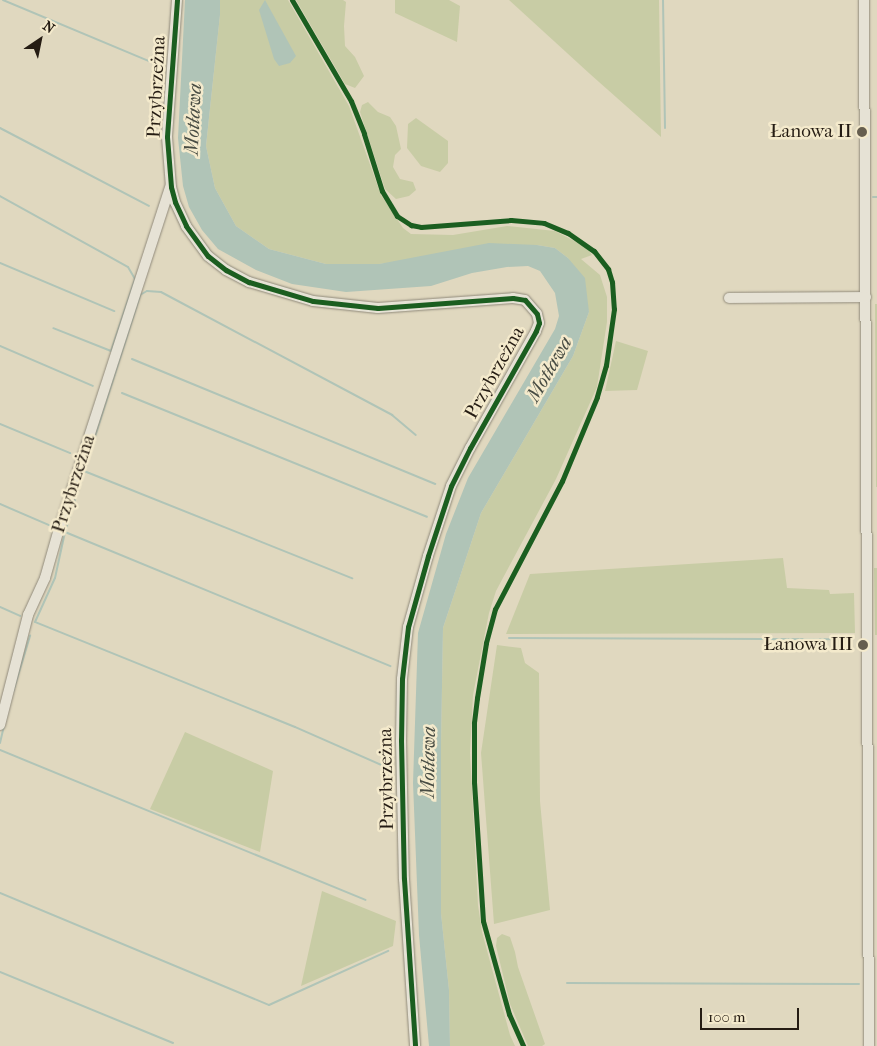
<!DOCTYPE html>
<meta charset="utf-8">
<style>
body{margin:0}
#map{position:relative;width:877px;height:1046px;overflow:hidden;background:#e0d8bf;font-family:"IM FELL French Canon",serif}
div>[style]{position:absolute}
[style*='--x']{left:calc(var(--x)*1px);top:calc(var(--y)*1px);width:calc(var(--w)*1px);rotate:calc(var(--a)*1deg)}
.green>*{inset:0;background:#c8cca5}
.water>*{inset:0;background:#b0c4b7}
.stream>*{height:2px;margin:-1px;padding:0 1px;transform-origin:1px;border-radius:1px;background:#b0c4b7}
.roads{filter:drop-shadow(0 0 1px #908a7b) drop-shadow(0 0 1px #908a7b)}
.minor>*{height:10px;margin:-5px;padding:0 5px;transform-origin:5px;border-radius:5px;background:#e6e2d5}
.cycleway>*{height:5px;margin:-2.5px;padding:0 2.5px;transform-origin:2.5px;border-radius:2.5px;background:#1b5e20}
.dots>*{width:14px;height:14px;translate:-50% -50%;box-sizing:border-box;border:2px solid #f4eacc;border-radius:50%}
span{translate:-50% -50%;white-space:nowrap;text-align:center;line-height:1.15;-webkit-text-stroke:5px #f4eacc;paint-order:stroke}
.street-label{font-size:19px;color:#251c13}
.poi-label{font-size:19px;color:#251c13}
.right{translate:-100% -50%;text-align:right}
.water-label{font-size:20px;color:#484c43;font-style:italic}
.north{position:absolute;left:15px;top:15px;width:50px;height:50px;-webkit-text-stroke:4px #f4eacc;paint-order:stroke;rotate:34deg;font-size:14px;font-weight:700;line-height:20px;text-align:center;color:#251c13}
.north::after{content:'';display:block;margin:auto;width:18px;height:22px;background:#251c13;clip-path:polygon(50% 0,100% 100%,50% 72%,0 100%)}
.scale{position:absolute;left:700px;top:1008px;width:99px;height:22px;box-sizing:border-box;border:2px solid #251c13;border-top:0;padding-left:6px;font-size:15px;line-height:18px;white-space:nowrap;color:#251c13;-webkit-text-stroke:4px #f4eacc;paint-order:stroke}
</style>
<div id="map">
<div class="green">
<i style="clip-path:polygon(220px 0,288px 0,349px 106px,381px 195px,403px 228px,411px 234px,453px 235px,507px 226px,555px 231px,586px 247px,592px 255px,581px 259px,600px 275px,607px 297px,607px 322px,597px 387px,556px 479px,496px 591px,489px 613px,473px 695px,470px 753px,478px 905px,482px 932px,510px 1035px,515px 1046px,450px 1046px,449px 990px,441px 913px,441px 745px,443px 628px,481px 513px,573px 356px,589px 312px,568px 258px,555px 248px,537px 245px,379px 264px,326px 264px,269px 249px,236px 226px,215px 188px,206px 146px,220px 15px)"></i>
<i style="clip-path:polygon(296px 0,343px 0,346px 2px,344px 26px,345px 46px,355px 57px,364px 76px,355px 88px,345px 84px)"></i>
<i style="clip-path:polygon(395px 0,449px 0,460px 6px,457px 42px,395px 13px)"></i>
<i style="clip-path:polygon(509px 0,659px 0,661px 137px,590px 74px)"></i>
<i style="clip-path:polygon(368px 102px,378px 112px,390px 117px,396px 126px,401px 149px,395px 155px,393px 167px,400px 179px,413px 182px,416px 190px,409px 196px,396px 199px,385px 189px,360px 112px,362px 105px)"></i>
<i style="clip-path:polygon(416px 118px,448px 141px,448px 163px,440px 172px,421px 166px,407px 148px,408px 124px)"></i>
<i style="clip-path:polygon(875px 304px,877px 304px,877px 487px,876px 487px)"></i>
<i style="clip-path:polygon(616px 341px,648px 351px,637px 390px,605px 391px)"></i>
<i style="clip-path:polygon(783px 558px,787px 588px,829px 590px,830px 594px,854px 593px,855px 633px,506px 634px,530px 574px)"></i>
<i style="clip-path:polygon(874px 568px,877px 568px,877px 635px,875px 635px)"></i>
<i style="clip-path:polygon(497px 645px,521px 648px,525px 663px,539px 673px,540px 801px,550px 910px,494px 924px,481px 753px)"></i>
<i style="clip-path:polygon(185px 732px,273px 771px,260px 852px,150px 809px)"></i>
<i style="clip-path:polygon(322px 891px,396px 921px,393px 946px,301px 986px)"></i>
<i style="clip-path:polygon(502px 934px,510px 937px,515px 952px,518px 967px,545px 1044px,542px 1046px,528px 1046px,510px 1004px,496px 946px,497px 938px)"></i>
</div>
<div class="water">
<i style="clip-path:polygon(185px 0,220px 0,220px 15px,206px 146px,215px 188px,236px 226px,269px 249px,326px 264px,379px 264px,489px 243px,537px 245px,555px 248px,568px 258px,585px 278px,589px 312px,573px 356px,481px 513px,443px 628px,441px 745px,441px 913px,449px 990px,450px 1046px,429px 1046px,419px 935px,413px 783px,418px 633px,446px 534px,468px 478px,555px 329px,559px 316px,555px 293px,540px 271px,528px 266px,507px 267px,472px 273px,431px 286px,346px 292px,292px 284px,256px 270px,218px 249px,202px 230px,189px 207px,183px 186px,178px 138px)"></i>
<i style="clip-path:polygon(265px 0,296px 56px,290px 63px,279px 66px,274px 59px,259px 10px)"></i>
</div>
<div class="stream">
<i style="--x:3;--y:0;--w:166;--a:22.7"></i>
<i style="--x:663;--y:0;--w:128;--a:89.1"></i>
<i style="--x:0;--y:128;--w:168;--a:27.6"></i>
<i style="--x:0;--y:196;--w:146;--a:29"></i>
<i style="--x:128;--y:267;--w:14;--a:60"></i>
<i style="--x:135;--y:279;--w:76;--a:108.4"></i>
<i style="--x:111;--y:351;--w:62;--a:-158.4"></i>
<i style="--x:873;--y:197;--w:4;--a:0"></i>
<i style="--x:0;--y:263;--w:124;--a:22.8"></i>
<i style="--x:0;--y:346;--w:101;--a:23.3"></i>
<i style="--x:132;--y:359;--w:328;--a:22.4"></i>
<i style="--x:122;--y:393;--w:329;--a:22.1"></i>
<i style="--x:0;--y:424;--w:76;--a:22.5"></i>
<i style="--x:84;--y:471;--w:289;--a:21.8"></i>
<i style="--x:0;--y:504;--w:56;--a:23.3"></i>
<i style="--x:65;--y:532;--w:352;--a:22.4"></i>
<i style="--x:0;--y:607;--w:22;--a:24"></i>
<i style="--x:509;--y:638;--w:341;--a:0.2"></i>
<i style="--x:13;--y:692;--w:59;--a:-73.1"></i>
<i style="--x:0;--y:743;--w:17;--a:-77"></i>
<i style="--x:0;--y:750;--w:395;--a:22.3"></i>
<i style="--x:386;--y:767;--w:99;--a:-156.3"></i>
<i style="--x:295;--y:727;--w:280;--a:-158"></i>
<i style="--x:35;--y:622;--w:48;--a:-65.6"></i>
<i style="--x:55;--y:578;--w:47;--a:-77.7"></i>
<i style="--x:65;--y:532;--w:64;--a:-72.7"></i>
<i style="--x:84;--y:471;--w:185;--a:-72.3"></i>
<i style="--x:140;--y:295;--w:8;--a:-30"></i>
<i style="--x:147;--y:291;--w:14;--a:4"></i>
<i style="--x:161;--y:292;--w:262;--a:28"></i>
<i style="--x:392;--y:415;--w:31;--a:40"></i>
<i style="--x:0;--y:893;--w:291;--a:22.6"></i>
<i style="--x:269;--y:1005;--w:131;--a:-24.4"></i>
<i style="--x:0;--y:972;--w:187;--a:22.3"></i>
<i style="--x:567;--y:983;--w:292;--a:0.2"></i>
</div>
<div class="roads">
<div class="minor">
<i style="--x:177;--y:0;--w:137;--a:94.2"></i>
<i style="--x:167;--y:137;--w:50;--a:85.4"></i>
<i style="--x:171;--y:187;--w:16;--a:75"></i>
<i style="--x:175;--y:202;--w:26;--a:65"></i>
<i style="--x:186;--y:226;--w:37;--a:54"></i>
<i style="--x:208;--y:256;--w:23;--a:38"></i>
<i style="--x:226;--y:270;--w:26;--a:28"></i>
<i style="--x:249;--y:282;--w:67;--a:16.5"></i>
<i style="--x:313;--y:301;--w:65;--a:6.1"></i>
<i style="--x:378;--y:308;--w:135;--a:-4.2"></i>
<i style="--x:513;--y:298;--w:12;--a:9"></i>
<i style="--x:525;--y:300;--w:18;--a:49"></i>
<i style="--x:537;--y:314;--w:9;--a:77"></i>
<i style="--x:539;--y:323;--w:9;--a:111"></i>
<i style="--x:536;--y:331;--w:134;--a:119.4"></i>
<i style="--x:470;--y:448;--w:42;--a:116.6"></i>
<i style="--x:451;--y:486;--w:74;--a:108.2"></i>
<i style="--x:428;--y:556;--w:74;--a:105.7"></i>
<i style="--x:408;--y:627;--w:52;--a:96.6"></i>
<i style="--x:402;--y:679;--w:61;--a:90.9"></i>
<i style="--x:401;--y:740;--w:139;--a:88.8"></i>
<i style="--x:404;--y:879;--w:167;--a:86.2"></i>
<i style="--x:864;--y:0;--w:1046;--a:89.73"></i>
<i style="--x:729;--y:298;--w:137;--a:-0.4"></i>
<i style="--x:0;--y:725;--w:114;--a:-75.7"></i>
<i style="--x:28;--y:615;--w:41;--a:-65.3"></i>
<i style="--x:45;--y:578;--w:51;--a:-74.1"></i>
<i style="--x:59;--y:529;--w:359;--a:-72"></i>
</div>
</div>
<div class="cycleway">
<i style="--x:177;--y:0;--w:137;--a:94.2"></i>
<i style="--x:167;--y:137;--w:50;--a:85.4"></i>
<i style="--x:171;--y:187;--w:16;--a:75"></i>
<i style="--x:175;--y:202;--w:26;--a:65"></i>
<i style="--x:186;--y:226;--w:37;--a:54"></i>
<i style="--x:208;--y:256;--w:23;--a:38"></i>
<i style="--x:226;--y:270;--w:26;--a:28"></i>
<i style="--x:249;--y:282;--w:67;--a:16.5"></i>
<i style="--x:313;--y:301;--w:65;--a:6.1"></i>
<i style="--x:378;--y:308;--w:135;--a:-4.2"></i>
<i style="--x:513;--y:298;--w:12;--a:9"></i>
<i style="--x:525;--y:300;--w:18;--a:49"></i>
<i style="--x:537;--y:314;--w:9;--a:77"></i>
<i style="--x:539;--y:323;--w:9;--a:111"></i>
<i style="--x:536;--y:331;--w:134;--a:119.4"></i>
<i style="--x:470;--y:448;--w:42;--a:116.6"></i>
<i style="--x:451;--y:486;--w:74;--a:108.2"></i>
<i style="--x:428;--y:556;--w:74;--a:105.7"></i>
<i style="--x:408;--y:627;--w:52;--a:96.6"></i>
<i style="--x:402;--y:679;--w:61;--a:90.9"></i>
<i style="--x:401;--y:740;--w:139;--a:88.8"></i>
<i style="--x:404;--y:879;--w:167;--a:86.2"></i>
<i style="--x:292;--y:0;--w:117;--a:59.7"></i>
<i style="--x:351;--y:101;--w:35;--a:68"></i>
<i style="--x:364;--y:134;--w:60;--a:72.5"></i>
<i style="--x:382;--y:191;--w:29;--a:59"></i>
<i style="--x:397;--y:216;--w:17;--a:33"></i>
<i style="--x:411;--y:225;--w:10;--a:11"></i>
<i style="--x:421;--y:227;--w:90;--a:-4.4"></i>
<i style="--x:511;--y:220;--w:33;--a:5"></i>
<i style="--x:544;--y:223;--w:26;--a:23"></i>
<i style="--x:568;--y:233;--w:32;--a:35"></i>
<i style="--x:594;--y:251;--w:23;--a:52"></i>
<i style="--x:608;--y:269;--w:14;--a:73"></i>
<i style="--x:612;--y:282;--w:27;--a:86"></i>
<i style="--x:614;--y:309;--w:57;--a:98.1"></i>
<i style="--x:606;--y:365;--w:33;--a:106"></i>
<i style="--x:597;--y:397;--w:91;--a:112.6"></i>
<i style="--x:562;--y:481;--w:144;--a:117.6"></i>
<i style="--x:495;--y:609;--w:35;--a:105"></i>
<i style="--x:486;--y:643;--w:56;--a:99.3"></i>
<i style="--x:477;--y:698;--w:25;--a:97"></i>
<i style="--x:474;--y:723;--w:59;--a:90"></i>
<i style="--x:474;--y:782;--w:139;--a:86.3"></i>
<i style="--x:483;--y:921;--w:97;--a:74.4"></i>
<i style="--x:509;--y:1014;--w:35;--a:66"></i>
</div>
<div class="dots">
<i style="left:862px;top:132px;background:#665e4f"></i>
<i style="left:863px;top:645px;background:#665e4f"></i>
</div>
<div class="street-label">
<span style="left:157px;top:87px;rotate:-87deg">Przybrzeżna</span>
<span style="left:495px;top:373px;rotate:-61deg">Przybrzeżna</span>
<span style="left:74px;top:484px;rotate:-72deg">Przybrzeżna</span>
<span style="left:387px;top:779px;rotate:-91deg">Przybrzeżna</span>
</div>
<div class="poi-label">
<span class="right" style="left:852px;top:132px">Łanowa II</span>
<span class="right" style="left:853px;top:645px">Łanowa III</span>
</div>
<div class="water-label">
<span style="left:193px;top:119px;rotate:-87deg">Motława</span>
<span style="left:549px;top:369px;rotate:-60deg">Motława</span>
<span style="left:428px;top:762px;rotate:-89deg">Motława</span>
</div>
<div class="north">N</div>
<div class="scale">100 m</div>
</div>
